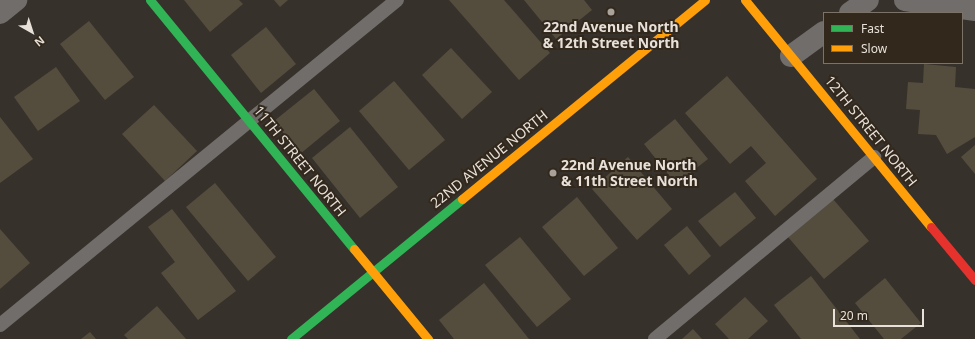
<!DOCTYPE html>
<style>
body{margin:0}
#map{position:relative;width:975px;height:339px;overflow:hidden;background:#37312b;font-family:"Noto Sans",sans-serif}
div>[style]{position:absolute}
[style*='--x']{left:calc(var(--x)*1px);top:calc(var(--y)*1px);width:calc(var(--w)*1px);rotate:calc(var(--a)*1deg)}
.building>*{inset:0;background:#544d3e}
.lane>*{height:14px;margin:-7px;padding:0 7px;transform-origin:7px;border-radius:7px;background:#716d6b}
.street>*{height:22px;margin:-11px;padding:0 11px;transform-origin:11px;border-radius:11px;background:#716d6b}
.fast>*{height:9px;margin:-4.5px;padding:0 4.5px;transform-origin:4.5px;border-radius:4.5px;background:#30b455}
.slow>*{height:9px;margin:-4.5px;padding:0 4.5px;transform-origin:4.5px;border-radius:4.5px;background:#ff9f0a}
.jam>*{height:9px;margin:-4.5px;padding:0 4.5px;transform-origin:4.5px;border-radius:4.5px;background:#e5322d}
.dots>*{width:11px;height:11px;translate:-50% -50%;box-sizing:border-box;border:2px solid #32281c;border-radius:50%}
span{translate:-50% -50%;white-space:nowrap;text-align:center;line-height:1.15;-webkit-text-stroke:4px #32281c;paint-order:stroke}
.poi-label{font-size:14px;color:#e8e1d9;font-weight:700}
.left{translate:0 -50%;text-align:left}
.street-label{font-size:14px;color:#e8e1d9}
.legend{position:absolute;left:823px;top:12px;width:140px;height:52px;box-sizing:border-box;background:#32281c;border:1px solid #7b7268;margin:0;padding:5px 7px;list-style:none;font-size:12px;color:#e8e1d9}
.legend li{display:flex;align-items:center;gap:8px;height:20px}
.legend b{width:20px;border:1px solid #7b7268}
.north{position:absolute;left:12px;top:12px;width:40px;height:40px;-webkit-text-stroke:3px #32281c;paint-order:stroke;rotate:141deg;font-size:11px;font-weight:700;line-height:16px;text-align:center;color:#e8e1d9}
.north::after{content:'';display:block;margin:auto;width:14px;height:18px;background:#e8e1d9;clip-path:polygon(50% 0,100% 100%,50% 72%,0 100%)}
.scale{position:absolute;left:833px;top:309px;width:91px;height:18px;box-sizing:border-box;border:2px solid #e8e1d9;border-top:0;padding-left:5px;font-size:12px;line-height:14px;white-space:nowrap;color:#e8e1d9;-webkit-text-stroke:3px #32281c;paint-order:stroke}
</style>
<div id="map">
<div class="building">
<i style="clip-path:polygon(184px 0,239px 0,243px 4px,210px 32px)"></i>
<i style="clip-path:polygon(274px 0,288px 0,280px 7px)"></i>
<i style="clip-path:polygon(449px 0,504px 0,550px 53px,519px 80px)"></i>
<i style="clip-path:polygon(524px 0,584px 0,592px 10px,556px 39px)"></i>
<i style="clip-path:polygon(89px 21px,134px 77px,105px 100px,60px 44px)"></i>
<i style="clip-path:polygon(266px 27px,296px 64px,261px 93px,231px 55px)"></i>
<i style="clip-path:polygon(451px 48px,492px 92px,462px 119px,422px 75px)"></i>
<i style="clip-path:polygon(924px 64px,956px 67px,955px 87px,975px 89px,975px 137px,947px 154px,936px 135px,918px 134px,920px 110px,906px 109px,908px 82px,923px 83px)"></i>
<i style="clip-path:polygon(56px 67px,80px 101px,38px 131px,14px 97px)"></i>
<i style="clip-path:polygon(727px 76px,817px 179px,775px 216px,745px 181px,766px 163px,751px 146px,730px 164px,685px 113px)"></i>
<i style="clip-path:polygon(394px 81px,445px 140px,409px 170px,359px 111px)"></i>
<i style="clip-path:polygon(314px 89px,340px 121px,300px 154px,274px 121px)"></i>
<i style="clip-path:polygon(154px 105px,197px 151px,165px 181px,122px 134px)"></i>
<i style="clip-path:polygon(0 117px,33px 159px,0 183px)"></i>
<i style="clip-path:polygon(675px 119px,708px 159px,676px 184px,644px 144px)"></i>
<i style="clip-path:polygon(350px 127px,398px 187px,360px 218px,312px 158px)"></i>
<i style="clip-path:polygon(975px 145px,975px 174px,961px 157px)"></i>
<i style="clip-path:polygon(628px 157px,672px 209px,637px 240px,592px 189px)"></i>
<i style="clip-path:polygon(215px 183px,276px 257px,248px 281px,186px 207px)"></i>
<i style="clip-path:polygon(735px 192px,756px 218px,720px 247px,698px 221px)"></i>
<i style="clip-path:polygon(577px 197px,618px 248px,584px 276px,542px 227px)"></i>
<i style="clip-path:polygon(833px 199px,869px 241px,824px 279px,788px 237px)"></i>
<i style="clip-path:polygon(172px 209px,236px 291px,198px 320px,161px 273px,175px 262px,148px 227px)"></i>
<i style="clip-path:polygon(687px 226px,711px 256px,689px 275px,664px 245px)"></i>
<i style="clip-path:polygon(0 229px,30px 263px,0 289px)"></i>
<i style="clip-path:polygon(520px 237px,571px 299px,537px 327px,485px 265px)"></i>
<i style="clip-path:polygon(811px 276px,860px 339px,801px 339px,774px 305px)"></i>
<i style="clip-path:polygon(885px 278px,921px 323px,901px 339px,884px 339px,855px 303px)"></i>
<i style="clip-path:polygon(484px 283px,529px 339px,454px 339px,439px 320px)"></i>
<i style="clip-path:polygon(745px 297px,768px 321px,748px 339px,729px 339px,715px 324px)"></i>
<i style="clip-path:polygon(157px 306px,186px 339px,128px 339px,124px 335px)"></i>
<i style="clip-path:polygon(693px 329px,702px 339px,682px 339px)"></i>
<i style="clip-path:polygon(90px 332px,96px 339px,81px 339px)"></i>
</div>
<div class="lane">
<i style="--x:0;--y:325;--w:513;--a:-39.31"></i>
<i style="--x:655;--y:339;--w:285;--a:-39.7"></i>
</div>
<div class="street">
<i style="--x:905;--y:0;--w:71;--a:8.1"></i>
<i style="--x:0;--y:13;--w:21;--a:-39"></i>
<i style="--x:850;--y:13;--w:22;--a:-36"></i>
<i style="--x:791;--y:56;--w:41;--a:-36"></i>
</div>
<div class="fast">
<i style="--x:150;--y:0;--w:322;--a:50.7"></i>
<i style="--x:291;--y:339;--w:221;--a:-39.3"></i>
</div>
<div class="slow">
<i style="--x:745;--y:0;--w:293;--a:50.7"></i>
<i style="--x:462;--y:199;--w:314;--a:-39.3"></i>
<i style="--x:354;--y:249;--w:117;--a:50.6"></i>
</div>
<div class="jam">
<i style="--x:931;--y:227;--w:69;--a:50.3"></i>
</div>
<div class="dots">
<i style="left:611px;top:12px;background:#aaa39c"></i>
<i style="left:553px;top:173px;background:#aaa39c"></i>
</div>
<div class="poi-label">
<span style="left:611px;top:35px">22nd Avenue North<br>&amp; 12th Street North</span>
<span class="left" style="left:561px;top:173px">22nd Avenue North<br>&amp; 11th Street North</span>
</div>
<div class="street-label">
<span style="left:871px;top:131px;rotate:51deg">12TH STREET NORTH</span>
<span style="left:489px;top:159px;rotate:-39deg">22ND AVENUE NORTH</span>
<span style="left:300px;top:161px;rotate:51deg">11TH STREET NORTH</span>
</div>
<ul class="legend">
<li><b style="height:5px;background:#30b455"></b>Fast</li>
<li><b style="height:5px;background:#ff9f0a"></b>Slow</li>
</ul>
<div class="north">N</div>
<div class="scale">20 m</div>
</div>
